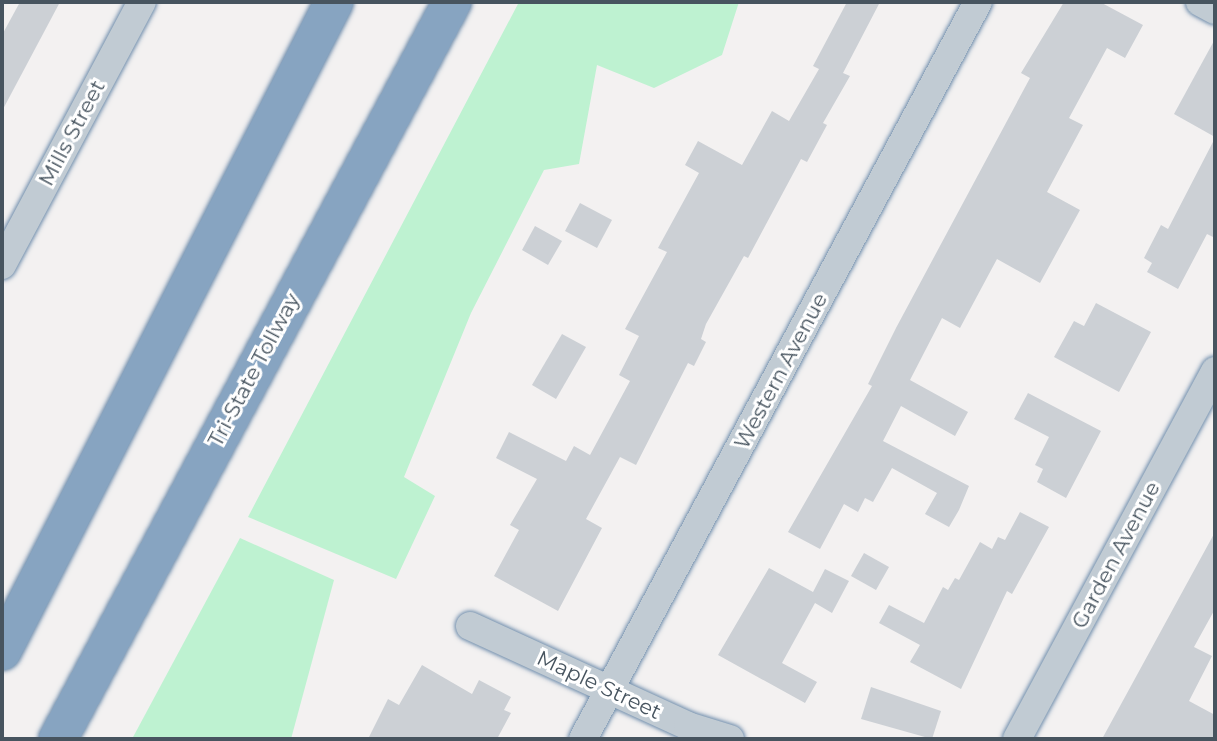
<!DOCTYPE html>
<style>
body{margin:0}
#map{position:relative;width:1217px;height:741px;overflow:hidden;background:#f3f1f1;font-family:Montserrat,sans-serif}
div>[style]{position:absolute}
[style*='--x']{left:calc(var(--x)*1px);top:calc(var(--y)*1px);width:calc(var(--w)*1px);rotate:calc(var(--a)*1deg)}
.green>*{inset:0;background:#bef2d1}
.building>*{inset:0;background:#ccd0d5}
.roads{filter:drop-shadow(0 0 2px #728fad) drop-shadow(0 0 2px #728fad)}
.minor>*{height:28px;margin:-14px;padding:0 14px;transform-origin:14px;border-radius:14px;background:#c1cbd3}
.highway>*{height:38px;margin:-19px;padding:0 19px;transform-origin:19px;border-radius:19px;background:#87a4c1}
span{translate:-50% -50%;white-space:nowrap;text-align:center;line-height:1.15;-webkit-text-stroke:6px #fff;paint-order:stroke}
.street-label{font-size:21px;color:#47545f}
.frame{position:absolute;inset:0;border:4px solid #47545f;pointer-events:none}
</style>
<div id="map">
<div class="green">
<i style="clip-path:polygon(519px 2px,739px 2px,722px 55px,654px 88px,597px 65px,579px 164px,544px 170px,471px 313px,404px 477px,435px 496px,396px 579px,248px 517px)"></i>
<i style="clip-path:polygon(240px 538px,334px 580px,291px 739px,132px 739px)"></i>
</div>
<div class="building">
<i style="clip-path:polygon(20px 2px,60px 2px,2px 111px,2px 35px)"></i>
<i style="clip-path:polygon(847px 2px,880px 2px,843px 73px,850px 76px,823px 123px,827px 125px,807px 162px,801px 159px,748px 258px,744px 256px,706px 324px,701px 339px,706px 342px,694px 366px,688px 363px,636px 465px,620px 457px,586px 519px,602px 528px,558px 611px,494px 576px,519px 530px,510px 525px,537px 479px,496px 458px,509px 432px,566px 461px,574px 446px,590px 455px,630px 381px,619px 375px,639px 336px,625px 329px,667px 252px,658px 248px,699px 173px,685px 165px,698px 141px,742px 165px,772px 111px,789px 121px,819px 69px,813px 66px)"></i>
<i style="clip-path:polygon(1064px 2px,1100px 2px,1143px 25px,1125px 58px,1107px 48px,1069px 118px,1083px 125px,1047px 192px,1080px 210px,1040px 283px,997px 259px,960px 328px,942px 318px,910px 380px,968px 412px,955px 436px,901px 406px,883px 441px,969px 486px,959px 510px,949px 527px,925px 514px,937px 493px,892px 468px,873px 502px,865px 498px,858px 512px,844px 504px,820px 549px,788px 532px,872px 386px,868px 384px,896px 328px,1030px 78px,1021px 73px)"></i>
<i style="clip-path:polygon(1215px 39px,1215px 137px,1174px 114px)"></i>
<i style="clip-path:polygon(1215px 138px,1215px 238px,1207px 234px,1178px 289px,1147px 272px,1152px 263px,1144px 258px,1161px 225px,1168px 229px)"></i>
<i style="clip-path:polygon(580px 203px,612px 220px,597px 248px,565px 231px)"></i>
<i style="clip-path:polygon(535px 226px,562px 241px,548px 265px,522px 250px)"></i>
<i style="clip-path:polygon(1096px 303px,1151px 332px,1119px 392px,1054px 357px,1074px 321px,1084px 326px)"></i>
<i style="clip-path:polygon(562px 334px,586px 347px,556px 399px,532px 385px)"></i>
<i style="clip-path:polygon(1028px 393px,1101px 431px,1066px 498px,1037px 482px,1043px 469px,1035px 465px,1049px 437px,1014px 419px)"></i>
<i style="clip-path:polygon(1020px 512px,1049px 527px,1012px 594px,1007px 591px,961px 689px,910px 662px,920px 645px,879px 623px,889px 605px,924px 623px,943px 587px,948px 590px,955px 578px,959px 580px,980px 542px,992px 549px,998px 537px,1005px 540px)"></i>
<i style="clip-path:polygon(1215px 532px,1215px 609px,1194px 647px,1212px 656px,1189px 701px,1215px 715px,1215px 739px,1102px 739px)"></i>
<i style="clip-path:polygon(864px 553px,889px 567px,876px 590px,851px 576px)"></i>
<i style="clip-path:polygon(769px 568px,813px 592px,825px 569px,849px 581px,832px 613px,815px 603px,782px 663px,817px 682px,805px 703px,718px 655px)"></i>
<i style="clip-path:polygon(422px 665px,472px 694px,479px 680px,511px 697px,504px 710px,511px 713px,497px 739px,368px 739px,388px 699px,399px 705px)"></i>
<i style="clip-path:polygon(871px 687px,941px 711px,932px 739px,861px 719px)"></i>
</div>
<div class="roads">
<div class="minor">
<i style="--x:1200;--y:2;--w:17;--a:28"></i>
<i style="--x:2;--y:265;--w:298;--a:-62"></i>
<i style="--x:470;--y:626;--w:240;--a:24.6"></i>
<i style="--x:688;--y:726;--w:44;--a:17.2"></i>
<i style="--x:583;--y:739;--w:836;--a:-61.81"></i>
<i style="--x:1017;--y:739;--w:418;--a:-61.7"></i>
</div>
<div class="highway">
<i style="--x:2;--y:651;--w:729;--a:-62.91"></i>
<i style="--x:58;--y:739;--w:836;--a:-61.87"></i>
</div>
</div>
<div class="street-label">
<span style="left:72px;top:133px;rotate:-62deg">Mills Street</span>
<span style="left:254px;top:370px;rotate:-62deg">Tri-State Tollway</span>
<span style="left:781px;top:371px;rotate:-62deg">Western Avenue</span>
<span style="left:1116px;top:555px;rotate:-62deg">Garden Avenue</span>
<span style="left:599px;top:685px;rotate:25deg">Maple Street</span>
</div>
<div class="frame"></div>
</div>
